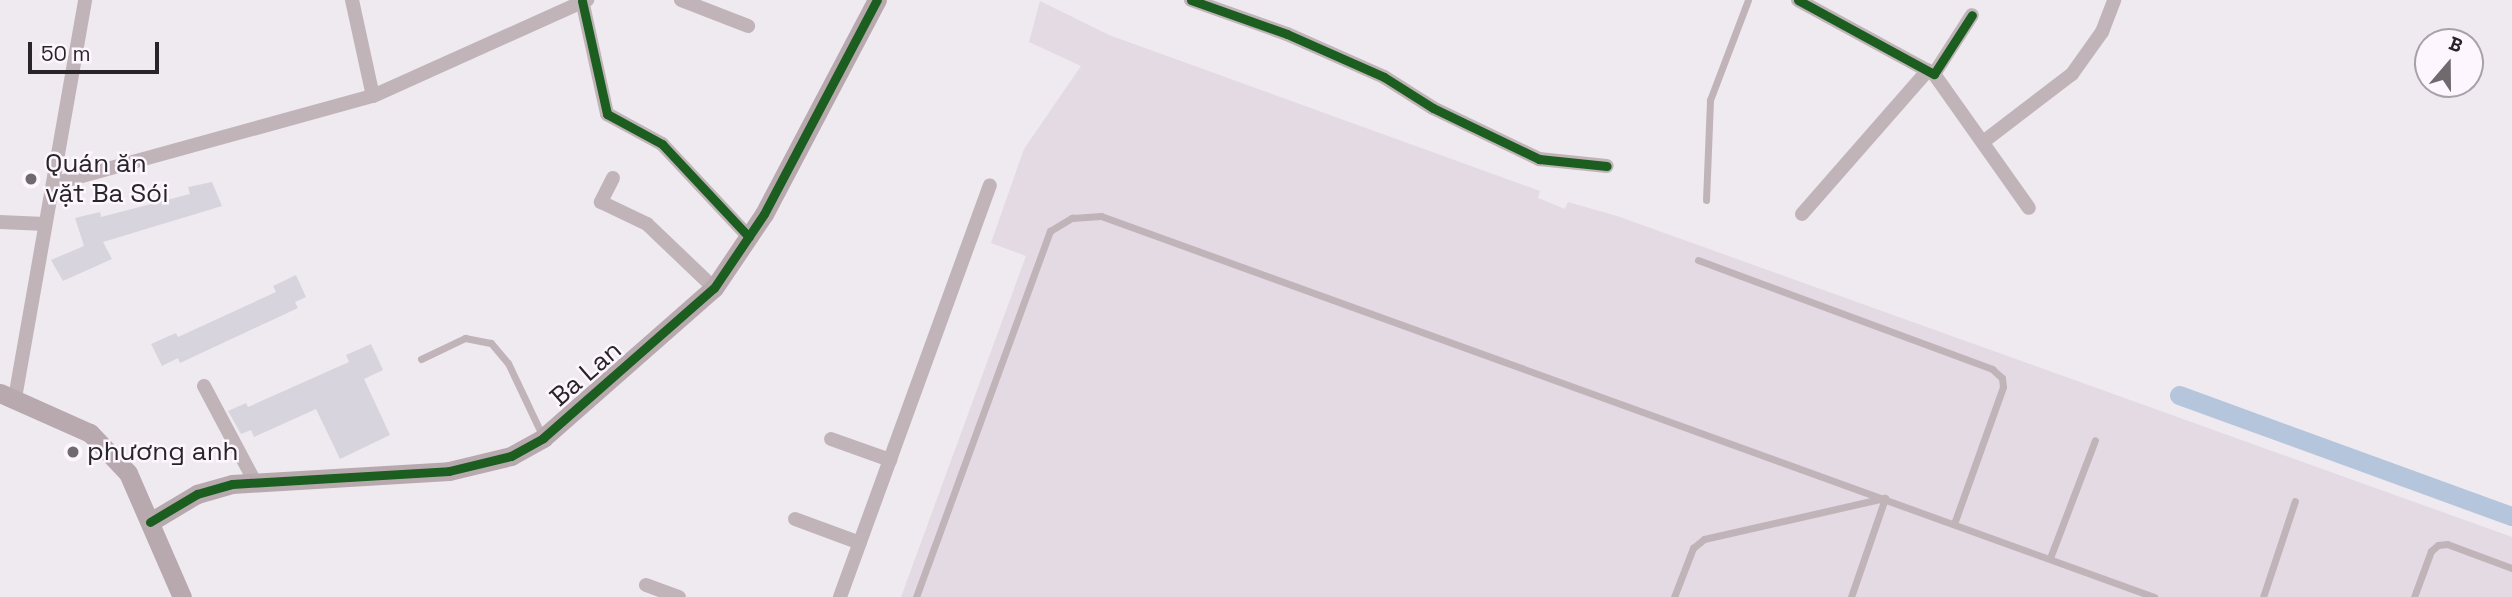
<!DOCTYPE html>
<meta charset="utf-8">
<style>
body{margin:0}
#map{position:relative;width:2512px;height:597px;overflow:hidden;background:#efeaef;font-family:"Space Grotesk",sans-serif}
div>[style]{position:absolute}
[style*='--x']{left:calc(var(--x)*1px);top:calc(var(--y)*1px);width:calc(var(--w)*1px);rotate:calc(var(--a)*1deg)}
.built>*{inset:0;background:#e3dae4}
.canal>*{height:19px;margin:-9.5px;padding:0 9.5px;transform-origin:9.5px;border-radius:9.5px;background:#b5c5dc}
.building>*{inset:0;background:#d7d4dd}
.lane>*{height:7px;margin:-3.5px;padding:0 3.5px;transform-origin:3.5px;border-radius:3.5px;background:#c0b4b9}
.street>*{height:14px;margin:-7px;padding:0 7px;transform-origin:7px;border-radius:7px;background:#c0b4b9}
.secondary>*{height:19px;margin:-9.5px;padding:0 9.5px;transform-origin:9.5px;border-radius:9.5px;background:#b8a9ae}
.cycleway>*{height:9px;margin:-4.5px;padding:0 4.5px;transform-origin:4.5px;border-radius:4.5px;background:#1b5e20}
.dots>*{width:19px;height:19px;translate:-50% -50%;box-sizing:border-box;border:4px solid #fdf6fe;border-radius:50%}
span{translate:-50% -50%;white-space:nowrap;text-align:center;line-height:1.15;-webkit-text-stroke:5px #fdf6fe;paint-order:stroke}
.poi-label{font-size:26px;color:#282528}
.left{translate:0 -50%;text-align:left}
.street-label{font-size:26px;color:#282528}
.north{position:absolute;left:2414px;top:28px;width:70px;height:70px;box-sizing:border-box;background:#fdf6fe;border:2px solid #a8a2a8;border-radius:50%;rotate:20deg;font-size:19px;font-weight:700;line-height:28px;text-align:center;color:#282528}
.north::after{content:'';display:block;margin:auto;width:24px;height:32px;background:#6e6a6e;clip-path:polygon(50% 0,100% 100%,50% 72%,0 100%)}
.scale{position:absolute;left:28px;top:42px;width:131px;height:32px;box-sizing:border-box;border:4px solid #282528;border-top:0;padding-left:9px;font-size:21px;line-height:24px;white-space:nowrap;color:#282528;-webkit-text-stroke:5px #fdf6fe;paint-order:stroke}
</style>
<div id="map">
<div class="built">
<i style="clip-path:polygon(1040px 1px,1109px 35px,1540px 191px,1538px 198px,1565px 209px,1568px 202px,1617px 216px,2512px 537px,2512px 597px,901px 597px,1026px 256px,991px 243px,1024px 149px,1081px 66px,1029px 42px)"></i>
</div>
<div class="canal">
<i style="--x:2179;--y:395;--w:354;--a:20"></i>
</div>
<div class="building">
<i style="clip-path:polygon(212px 182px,222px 206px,103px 242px,112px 259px,63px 281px,51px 260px,84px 246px,75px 218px,100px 212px,101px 217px,190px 194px,188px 187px)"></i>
<i style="clip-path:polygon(296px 275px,306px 297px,295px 302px,298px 308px,180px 363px,178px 358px,162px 366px,151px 344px,176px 333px,178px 337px,276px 292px,273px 286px)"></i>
<i style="clip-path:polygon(371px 344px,383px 370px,364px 379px,390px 435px,340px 459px,316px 409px,254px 437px,251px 430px,241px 434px,228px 411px,246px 403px,248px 407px,349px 362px,346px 355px)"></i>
</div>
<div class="lane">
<i style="--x:1706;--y:200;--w:100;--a:-87.7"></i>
<i style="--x:1710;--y:100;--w:107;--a:-69.2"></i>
<i style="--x:1698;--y:260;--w:314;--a:20.3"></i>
<i style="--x:1992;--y:369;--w:13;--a:42"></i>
<i style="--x:2002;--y:378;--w:9;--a:84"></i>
<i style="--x:2003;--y:387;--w:145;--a:109.7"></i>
<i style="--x:421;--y:359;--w:49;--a:-25.5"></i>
<i style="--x:465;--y:338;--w:26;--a:11"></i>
<i style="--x:491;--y:343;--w:26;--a:50"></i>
<i style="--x:508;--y:363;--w:80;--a:64.7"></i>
<i style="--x:2050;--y:558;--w:126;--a:-69.1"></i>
<i style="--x:916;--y:597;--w:390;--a:-69.9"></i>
<i style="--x:1050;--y:231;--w:26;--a:-31"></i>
<i style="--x:1072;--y:218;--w:29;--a:-4"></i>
<i style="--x:1101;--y:216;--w:1120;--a:19.89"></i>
<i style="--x:1674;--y:597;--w:53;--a:-68.8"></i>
<i style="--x:1693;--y:548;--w:14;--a:-39"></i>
<i style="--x:1704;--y:539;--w:185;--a:-12.8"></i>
<i style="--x:1851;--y:597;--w:105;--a:-71"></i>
<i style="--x:2263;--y:597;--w:101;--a:-71.6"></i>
<i style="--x:2414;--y:597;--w:49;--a:-69.7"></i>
<i style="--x:2431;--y:551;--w:9;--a:-41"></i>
<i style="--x:2438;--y:545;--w:9;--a:-6"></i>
<i style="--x:2447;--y:544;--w:69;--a:20.3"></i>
</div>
<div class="street">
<i style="--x:352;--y:0;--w:98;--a:77.7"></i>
<i style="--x:582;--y:0;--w:117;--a:77.6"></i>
<i style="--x:607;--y:114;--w:63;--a:28.6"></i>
<i style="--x:662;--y:144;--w:127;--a:46.9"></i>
<i style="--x:681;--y:0;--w:72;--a:21.2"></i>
<i style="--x:1191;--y:0;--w:102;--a:19.5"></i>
<i style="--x:1287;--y:34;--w:106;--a:23.9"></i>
<i style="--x:1384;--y:77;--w:58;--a:32.3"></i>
<i style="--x:1433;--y:108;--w:118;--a:25.7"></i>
<i style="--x:1539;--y:159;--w:68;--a:5.9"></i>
<i style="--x:1798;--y:0;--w:155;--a:28.6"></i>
<i style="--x:1934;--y:74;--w:70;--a:-57.2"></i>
<i style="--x:1934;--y:74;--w:164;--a:54.7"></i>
<i style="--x:1983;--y:142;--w:112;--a:-37.4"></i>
<i style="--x:2072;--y:74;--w:52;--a:-54.5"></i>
<i style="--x:2102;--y:32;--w:34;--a:-69"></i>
<i style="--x:613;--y:178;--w:27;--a:117"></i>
<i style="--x:601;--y:202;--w:51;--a:25.6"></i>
<i style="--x:647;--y:224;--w:93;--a:43.7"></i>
<i style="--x:53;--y:184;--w:332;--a:-15.4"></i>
<i style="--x:373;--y:96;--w:235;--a:-24.2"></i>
<i style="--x:1802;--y:214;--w:191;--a:-48.8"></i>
<i style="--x:0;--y:222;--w:45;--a:2.5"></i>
<i style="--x:204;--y:386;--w:106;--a:62"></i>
<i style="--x:15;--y:398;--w:404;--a:-80"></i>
<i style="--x:831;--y:439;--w:63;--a:19.6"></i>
<i style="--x:795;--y:519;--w:69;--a:20.3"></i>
<i style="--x:646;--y:585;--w:35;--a:20"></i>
<i style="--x:840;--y:597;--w:438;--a:-70"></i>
</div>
<div class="secondary">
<i style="--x:0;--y:393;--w:98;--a:24"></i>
<i style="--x:90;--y:433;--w:55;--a:46.5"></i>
<i style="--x:128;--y:473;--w:135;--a:66.5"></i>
<i style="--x:150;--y:522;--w:55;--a:-30.8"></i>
<i style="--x:197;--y:494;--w:36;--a:-16"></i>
<i style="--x:232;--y:484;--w:217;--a:-3.4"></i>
<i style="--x:449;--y:471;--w:64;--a:-13.6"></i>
<i style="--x:511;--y:456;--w:37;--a:-29"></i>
<i style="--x:543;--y:438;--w:227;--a:-41.3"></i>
<i style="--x:714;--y:288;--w:89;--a:-56"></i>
<i style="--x:764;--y:214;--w:242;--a:-62.2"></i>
</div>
<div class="cycleway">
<i style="--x:1191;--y:0;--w:102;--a:19.5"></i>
<i style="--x:1287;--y:34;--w:106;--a:23.9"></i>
<i style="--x:1384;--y:77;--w:58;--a:32.3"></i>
<i style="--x:1433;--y:108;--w:118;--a:25.7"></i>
<i style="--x:1539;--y:159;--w:68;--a:5.9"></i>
<i style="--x:1798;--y:0;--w:155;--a:28.6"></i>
<i style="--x:1934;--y:74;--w:70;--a:-57.2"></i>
<i style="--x:582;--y:1;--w:116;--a:77.5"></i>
<i style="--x:607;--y:114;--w:63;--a:28.6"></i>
<i style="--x:662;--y:144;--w:127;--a:46.9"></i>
<i style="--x:150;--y:522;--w:55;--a:-30.8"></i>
<i style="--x:197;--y:494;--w:36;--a:-16"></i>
<i style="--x:232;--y:484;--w:217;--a:-3.4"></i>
<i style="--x:449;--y:471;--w:64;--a:-13.6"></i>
<i style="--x:511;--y:456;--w:37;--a:-29"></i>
<i style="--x:543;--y:438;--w:227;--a:-41.3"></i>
<i style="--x:714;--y:288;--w:89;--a:-56"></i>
<i style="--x:764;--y:214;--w:242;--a:-62.2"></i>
</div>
<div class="dots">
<i style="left:31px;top:179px;background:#6e6a6e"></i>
<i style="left:73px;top:452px;background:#6e6a6e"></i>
</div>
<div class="poi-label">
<span class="left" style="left:45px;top:179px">Quán ăn<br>vặt Ba Sói</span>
<span class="left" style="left:87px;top:452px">phương anh</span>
</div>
<div class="street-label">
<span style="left:586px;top:374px;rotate:-41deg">Ba Lan</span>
</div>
<div class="north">B</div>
<div class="scale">50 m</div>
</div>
